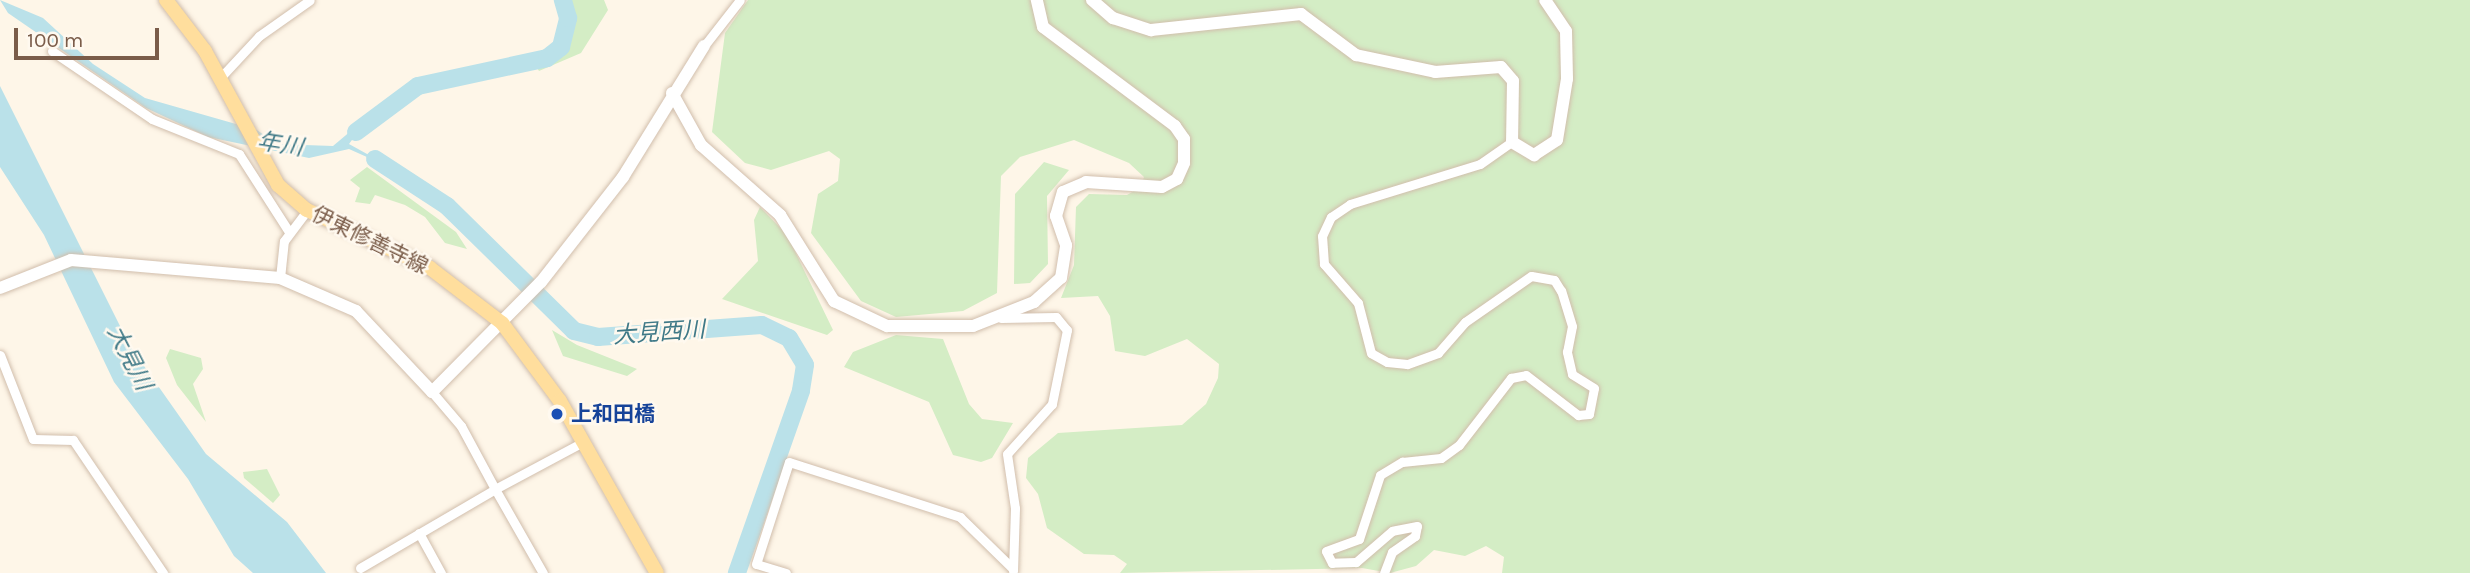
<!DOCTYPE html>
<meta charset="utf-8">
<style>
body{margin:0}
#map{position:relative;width:2470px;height:573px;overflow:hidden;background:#fef6e8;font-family:Karla,"Noto Sans JP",sans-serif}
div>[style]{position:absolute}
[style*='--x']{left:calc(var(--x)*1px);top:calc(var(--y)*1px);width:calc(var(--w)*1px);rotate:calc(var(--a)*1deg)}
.green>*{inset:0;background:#d4edc5}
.water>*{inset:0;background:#bae1e9}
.river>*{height:18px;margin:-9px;padding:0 9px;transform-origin:9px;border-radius:9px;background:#bae1e9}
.roads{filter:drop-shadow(0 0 2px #d1beac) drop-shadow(0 0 2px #d1beac)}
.street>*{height:9px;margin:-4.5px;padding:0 4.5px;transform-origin:4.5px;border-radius:4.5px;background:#fff}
.secondary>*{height:12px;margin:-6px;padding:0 6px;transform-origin:6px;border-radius:6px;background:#fff}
.primary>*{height:14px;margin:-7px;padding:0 7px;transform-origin:7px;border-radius:7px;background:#ffde9d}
.dots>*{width:19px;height:19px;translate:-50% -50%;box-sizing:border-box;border:4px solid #fff9ef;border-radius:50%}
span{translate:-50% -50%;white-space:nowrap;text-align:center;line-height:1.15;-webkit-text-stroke:5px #fff9ef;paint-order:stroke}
.street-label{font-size:21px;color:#7a5c49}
.transit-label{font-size:21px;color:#164399;font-weight:700}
.left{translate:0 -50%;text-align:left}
.water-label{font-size:23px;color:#3f7987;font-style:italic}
.scale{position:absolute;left:14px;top:28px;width:145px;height:32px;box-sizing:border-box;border:4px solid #7a5c49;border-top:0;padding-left:9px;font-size:21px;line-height:24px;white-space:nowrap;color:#7a5c49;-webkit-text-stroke:5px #fff9ef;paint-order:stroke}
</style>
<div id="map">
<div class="green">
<i style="clip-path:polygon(568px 0,604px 0,608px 10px,581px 53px,539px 71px,536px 66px,565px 50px,573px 33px)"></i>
<i style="clip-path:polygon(748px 0,2470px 0,2470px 573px,1502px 573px,1504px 557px,1486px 546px,1465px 556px,1434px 550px,1416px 566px,1390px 573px,1362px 568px,1120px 573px,1127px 564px,1114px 555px,1084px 554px,1047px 528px,1038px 494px,1026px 478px,1028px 458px,1058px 433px,1182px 425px,1206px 404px,1218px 378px,1219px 364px,1187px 339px,1145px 356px,1115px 351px,1110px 316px,1098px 296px,1061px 298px,1074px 265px,1076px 207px,1089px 194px,1127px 195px,1141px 187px,1144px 177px,1129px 163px,1074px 140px,1020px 157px,1001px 176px,997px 293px,963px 311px,896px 317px,861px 301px,811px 233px,818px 194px,838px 181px,840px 159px,829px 151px,771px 170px,745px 163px,712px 132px,725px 33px)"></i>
<i style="clip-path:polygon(1044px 162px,1069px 170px,1047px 196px,1048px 264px,1030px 283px,1014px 284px,1015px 194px)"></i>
<i style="clip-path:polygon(367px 167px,456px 232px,467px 249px,445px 243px,425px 217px,405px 205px,375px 195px,370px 204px,355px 202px,360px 188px,350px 180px)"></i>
<i style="clip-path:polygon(760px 207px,787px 235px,833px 330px,827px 335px,722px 299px,758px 261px,754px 220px)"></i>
<i style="clip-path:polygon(552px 330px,577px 345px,637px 369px,627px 376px,563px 356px)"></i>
<i style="clip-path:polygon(896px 335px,943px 339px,969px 404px,982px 419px,1013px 423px,992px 458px,981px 462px,953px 455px,929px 402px,844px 367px,853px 352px)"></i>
<i style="clip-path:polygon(170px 349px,201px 358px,203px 369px,193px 384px,206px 422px,177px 385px,166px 358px)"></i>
<i style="clip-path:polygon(267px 469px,280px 495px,273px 503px,244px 478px,243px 472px)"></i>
</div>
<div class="water">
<i style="clip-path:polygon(0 0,43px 18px,93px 64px,145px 98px,257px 130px,276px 144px,333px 146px,371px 114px,349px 144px,396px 170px,349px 149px,309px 158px,208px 137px,146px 108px,8px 13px)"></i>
<i style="clip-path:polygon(0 86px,130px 346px,206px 454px,287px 522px,326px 573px,253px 573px,234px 556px,188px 479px,114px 382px,44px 235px,0 167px)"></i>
</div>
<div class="river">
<i style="--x:356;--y:132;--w:77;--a:-36.6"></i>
<i style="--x:418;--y:86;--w:132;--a:-12.2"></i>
<i style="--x:547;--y:58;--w:18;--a:-38"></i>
<i style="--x:561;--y:47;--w:30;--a:-76"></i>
<i style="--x:568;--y:18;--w:19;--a:-106"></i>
<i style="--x:375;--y:159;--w:86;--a:33.1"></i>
<i style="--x:447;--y:206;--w:178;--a:44.5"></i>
<i style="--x:574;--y:331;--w:25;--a:14"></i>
<i style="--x:598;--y:337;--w:164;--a:-4.2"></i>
<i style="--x:762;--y:325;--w:30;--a:26"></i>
<i style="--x:789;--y:338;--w:31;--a:59"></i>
<i style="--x:805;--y:365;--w:26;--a:99"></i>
<i style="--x:801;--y:391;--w:193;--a:109.4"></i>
</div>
<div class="roads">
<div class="street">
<i style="--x:704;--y:46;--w:58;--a:-52"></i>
<i style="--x:52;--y:51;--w:121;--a:34.2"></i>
<i style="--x:152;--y:119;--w:94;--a:21.9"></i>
<i style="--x:239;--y:154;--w:93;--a:57.3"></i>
<i style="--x:220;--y:78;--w:57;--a:-47.1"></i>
<i style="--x:259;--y:36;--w:62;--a:-35.2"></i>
<i style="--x:280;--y:278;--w:37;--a:-84"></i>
<i style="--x:284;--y:241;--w:39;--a:-53"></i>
<i style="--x:1001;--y:318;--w:55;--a:-1"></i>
<i style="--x:1056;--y:317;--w:17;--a:50"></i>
<i style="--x:1067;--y:330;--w:76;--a:101.5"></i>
<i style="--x:1052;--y:404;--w:67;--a:132"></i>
<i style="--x:1007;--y:454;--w:55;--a:81.6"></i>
<i style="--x:1015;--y:508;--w:63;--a:91.8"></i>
<i style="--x:0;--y:355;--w:90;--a:68.6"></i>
<i style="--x:33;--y:439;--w:40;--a:1.4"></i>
<i style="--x:73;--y:440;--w:161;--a:55.9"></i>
<i style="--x:432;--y:392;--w:45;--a:49.5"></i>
<i style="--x:461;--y:426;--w:72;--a:61.6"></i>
<i style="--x:495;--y:489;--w:100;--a:-28.1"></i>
<i style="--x:419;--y:533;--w:46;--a:61.2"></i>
<i style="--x:360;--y:568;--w:156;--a:-30.3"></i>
<i style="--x:495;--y:489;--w:97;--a:60.3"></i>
<i style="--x:786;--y:573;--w:31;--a:-163"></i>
<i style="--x:756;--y:564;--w:107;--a:-72.1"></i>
<i style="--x:789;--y:462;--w:180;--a:17.8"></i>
<i style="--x:960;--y:517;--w:73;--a:44.4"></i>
<i style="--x:1384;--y:573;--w:22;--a:-69"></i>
<i style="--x:1392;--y:552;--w:28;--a:-35"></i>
<i style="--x:1415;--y:536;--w:10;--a:-79"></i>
<i style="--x:1417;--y:526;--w:25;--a:169"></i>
<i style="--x:1392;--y:531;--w:48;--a:139.3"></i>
<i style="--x:1356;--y:562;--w:24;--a:178"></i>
<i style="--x:1332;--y:563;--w:13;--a:-117"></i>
<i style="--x:1326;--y:551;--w:35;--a:-20"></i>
<i style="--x:1359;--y:539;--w:67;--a:-71.8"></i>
<i style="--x:1380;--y:475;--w:26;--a:-31"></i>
<i style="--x:1402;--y:462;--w:39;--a:-6"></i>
<i style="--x:1441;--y:458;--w:22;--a:-36"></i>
<i style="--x:1459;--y:445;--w:85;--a:-52.2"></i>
<i style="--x:1511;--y:378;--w:15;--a:-11"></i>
<i style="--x:1526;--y:375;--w:66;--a:37.6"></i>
<i style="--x:1578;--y:415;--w:11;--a:-5"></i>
<i style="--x:1589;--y:414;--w:26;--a:-79"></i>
<i style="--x:1594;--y:388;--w:26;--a:-148"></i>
<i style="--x:1572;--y:374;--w:23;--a:-103"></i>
<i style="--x:1567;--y:352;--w:26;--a:-79"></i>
<i style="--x:1572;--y:326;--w:37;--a:-107"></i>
<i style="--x:1561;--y:291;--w:13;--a:-122"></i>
<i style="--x:1554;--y:280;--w:23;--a:-170"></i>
<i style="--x:1531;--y:276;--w:80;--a:145.1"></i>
<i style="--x:1465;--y:322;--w:41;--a:131.1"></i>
<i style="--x:1438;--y:353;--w:33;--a:160"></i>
<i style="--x:1407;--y:364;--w:20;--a:-174"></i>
<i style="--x:1387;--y:362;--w:18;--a:-151"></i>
<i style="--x:1371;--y:353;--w:52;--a:-104.6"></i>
<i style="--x:1358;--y:303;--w:52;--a:-131.1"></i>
<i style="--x:1324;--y:264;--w:28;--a:-94"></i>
<i style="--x:1322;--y:236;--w:21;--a:-65"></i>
<i style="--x:1331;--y:217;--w:23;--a:-34"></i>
<i style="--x:1350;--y:204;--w:136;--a:-17.1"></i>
<i style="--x:1480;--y:164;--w:39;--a:-35"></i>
</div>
<div class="secondary">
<i style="--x:1092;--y:0;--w:28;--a:41"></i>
<i style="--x:1113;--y:18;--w:40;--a:18"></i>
<i style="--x:1151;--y:30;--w:151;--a:-6.1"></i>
<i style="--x:1301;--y:14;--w:69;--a:36.7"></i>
<i style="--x:1356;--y:55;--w:81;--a:12.1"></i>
<i style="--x:1435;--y:72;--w:66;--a:-4.3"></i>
<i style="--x:1501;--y:67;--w:18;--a:49"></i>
<i style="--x:1513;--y:81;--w:61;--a:90.9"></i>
<i style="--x:1512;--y:142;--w:26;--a:31"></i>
<i style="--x:1534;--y:155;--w:27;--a:-33"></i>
<i style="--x:1557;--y:140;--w:62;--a:-80.7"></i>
<i style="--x:1567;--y:79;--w:48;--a:-91.2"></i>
<i style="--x:1566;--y:31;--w:37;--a:-124"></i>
<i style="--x:672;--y:93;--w:60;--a:60.9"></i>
<i style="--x:701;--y:145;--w:106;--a:41.5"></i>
<i style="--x:780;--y:215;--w:102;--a:57.9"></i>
<i style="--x:834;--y:301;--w:59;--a:25.3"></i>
<i style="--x:887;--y:326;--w:86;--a:0"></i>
<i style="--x:973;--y:326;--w:66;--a:-21.5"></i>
<i style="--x:1034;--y:302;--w:36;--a:-42"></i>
<i style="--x:1061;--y:278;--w:33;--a:-81"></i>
<i style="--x:1066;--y:245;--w:31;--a:-109"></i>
<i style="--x:1056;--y:216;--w:25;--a:-74"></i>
<i style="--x:1063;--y:192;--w:25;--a:-23"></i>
<i style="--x:1086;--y:182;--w:76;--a:3.8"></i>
<i style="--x:1162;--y:187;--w:17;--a:-28"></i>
<i style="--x:1177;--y:179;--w:17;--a:-66"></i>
<i style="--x:1184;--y:163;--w:24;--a:-90"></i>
<i style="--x:1184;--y:139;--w:16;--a:-125"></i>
<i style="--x:1175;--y:126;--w:165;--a:-143.1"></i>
<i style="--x:1043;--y:27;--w:28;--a:-103"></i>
<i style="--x:0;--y:288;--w:76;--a:-21.5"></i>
<i style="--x:71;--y:260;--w:210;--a:4.9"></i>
<i style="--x:280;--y:278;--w:83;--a:23.5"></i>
<i style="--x:356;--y:311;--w:111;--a:46.8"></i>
<i style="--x:432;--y:392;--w:155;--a:-45.3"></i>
<i style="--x:541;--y:282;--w:133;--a:-52"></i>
<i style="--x:623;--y:177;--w:154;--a:-58.3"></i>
</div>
<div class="primary">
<i style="--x:166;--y:0;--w:64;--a:52.6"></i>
<i style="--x:205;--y:51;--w:153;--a:61.4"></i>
<i style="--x:278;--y:185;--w:38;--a:41"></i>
<i style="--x:307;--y:210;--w:136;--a:25.2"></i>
<i style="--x:430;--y:268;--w:91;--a:37.4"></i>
<i style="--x:502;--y:323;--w:97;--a:53.4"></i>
<i style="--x:560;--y:401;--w:197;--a:60.6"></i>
</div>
</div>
<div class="dots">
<i style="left:557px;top:414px;background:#1a4fb4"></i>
</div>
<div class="street-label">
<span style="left:370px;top:240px;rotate:26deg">伊東修善寺線</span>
</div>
<div class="transit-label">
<span class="left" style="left:571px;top:414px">上和田橋</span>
</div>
<div class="water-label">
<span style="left:280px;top:145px;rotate:9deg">年川</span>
<span style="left:659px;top:333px;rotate:-4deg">大見西川</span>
<span style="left:129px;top:358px;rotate:63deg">大見川</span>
</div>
<div class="scale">100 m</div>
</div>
